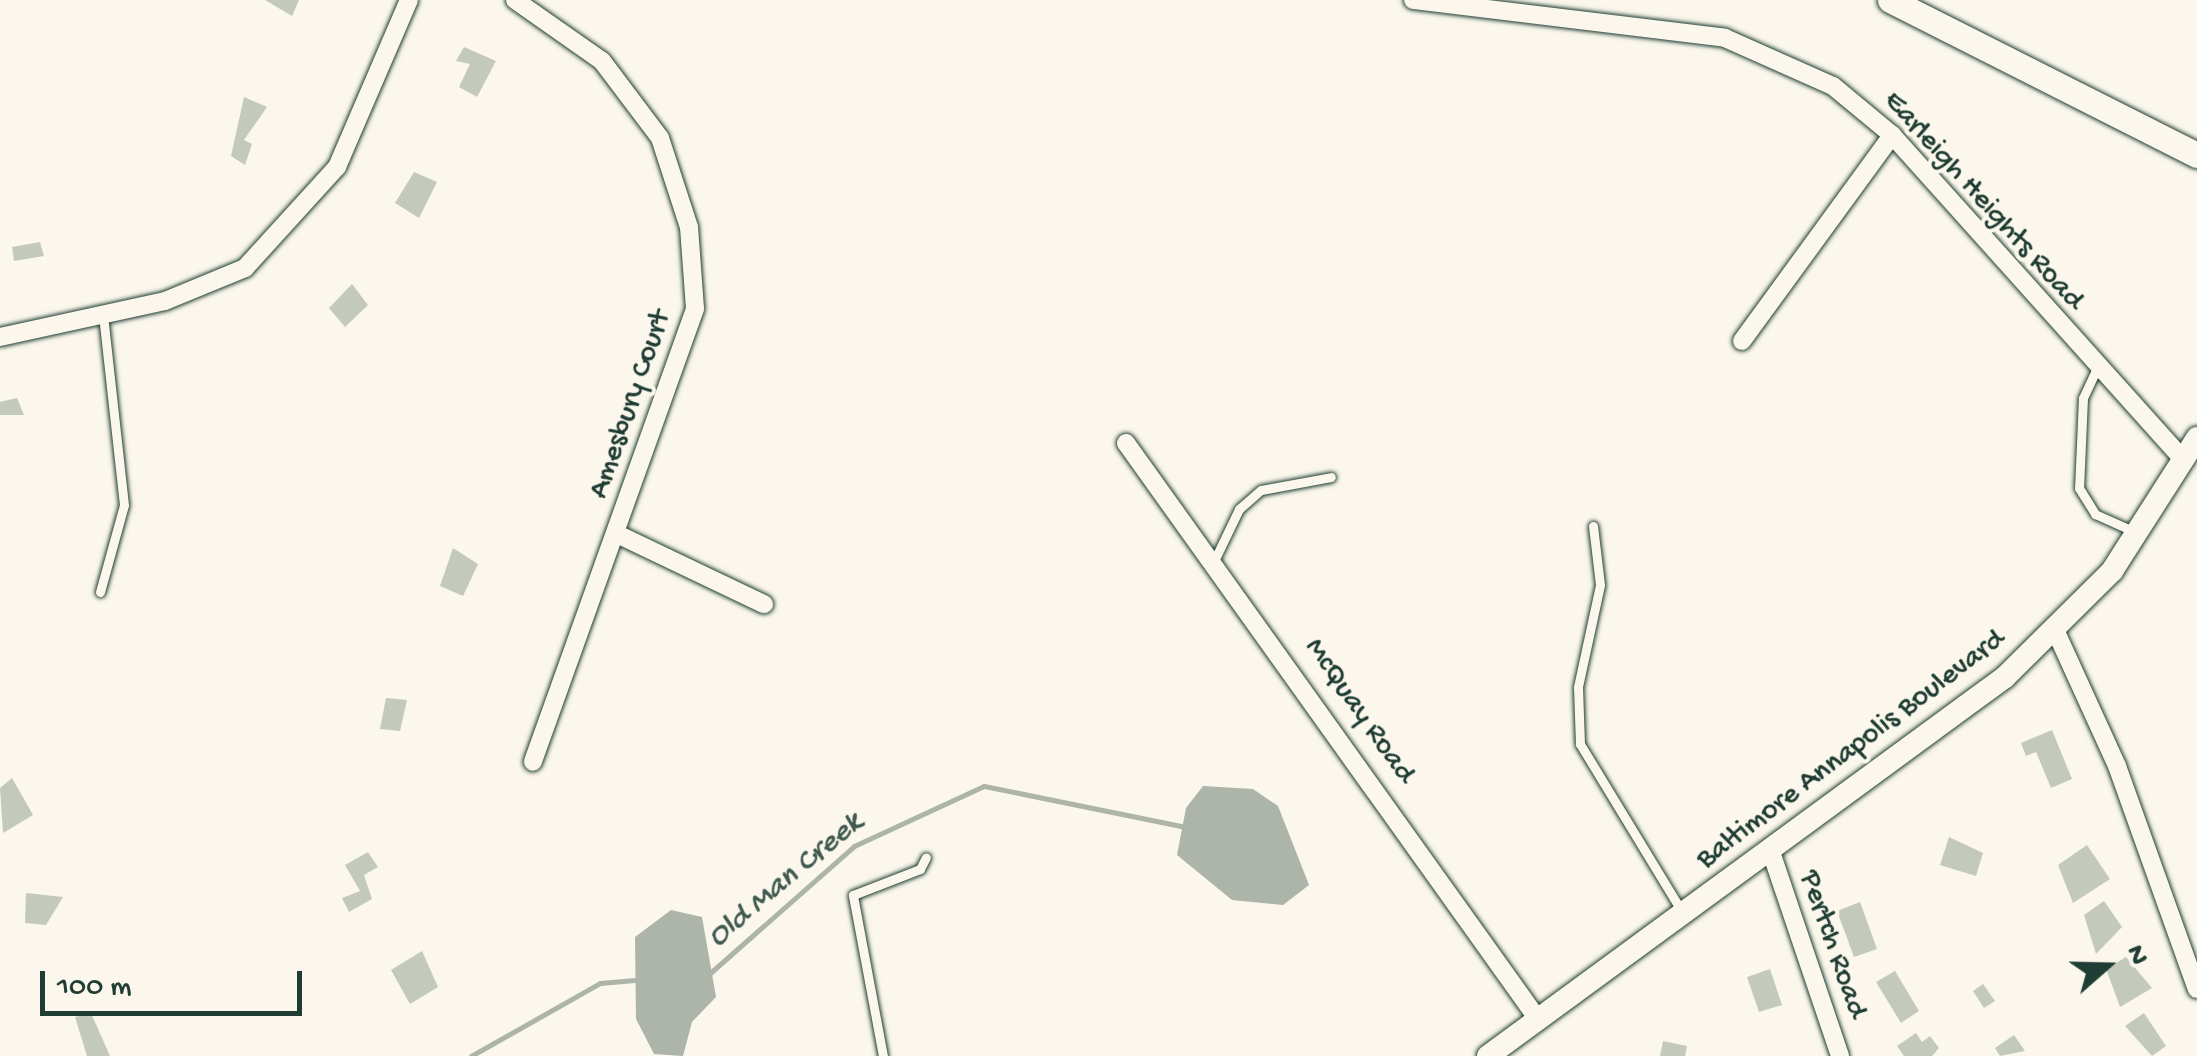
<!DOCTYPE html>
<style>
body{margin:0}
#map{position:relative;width:2197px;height:1056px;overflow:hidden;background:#fbf7ec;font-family:"Gochi Hand",sans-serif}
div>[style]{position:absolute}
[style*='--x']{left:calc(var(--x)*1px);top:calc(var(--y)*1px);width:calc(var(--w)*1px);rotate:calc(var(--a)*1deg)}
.water>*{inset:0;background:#adb4aa}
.stream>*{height:5px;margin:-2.5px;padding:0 2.5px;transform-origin:2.5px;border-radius:2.5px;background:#adb4aa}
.building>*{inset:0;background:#c4c9be}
.roads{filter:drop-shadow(0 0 2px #1f3d34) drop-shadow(0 0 2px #1f3d34)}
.lane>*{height:9px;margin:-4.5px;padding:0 4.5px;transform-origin:4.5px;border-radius:4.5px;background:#fbf7ec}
.street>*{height:18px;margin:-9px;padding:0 9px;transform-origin:9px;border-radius:9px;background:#fbf7ec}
.secondary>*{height:22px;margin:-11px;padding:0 11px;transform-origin:11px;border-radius:11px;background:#fbf7ec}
.primary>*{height:25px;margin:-12.5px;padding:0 12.5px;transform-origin:12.5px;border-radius:12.5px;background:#fbf7ec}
span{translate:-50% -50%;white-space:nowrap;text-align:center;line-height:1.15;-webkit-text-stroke:8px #fbf7ec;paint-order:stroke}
.street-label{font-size:30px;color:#1f3d34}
.water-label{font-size:32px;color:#425b52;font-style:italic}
.north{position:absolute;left:2057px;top:916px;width:100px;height:100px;-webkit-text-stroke:8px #fbf7ec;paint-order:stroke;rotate:70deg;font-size:28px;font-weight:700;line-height:40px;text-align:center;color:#1f3d34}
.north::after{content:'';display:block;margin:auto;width:35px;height:45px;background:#1f3d34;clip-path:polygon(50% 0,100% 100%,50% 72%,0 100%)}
.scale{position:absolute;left:40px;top:971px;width:262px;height:45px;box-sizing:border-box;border:5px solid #1f3d34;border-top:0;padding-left:12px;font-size:30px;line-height:35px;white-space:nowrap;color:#1f3d34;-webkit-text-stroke:8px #fbf7ec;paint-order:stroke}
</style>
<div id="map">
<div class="water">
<i style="clip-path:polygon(1203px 786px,1253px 789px,1278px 806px,1309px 885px,1283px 905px,1232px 900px,1177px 855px,1186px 808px)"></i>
<i style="clip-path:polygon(671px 910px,702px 917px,716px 997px,692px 1022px,683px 1056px,654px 1054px,636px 1019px,635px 937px)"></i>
</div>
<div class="stream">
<i style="--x:709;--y:974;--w:193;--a:-41.4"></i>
<i style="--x:854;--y:846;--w:143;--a:-24.8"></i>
<i style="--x:984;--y:786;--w:206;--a:11.5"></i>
<i style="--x:471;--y:1056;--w:148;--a:-29.5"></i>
<i style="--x:600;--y:983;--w:38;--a:-5"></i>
</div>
<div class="building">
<i style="clip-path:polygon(265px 0,299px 0,292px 16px)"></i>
<i style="clip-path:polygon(464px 47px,496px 61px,477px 97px,459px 87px,470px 64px,456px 61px)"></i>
<i style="clip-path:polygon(244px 97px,267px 107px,244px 140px,252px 144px,245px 165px,231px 156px)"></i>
<i style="clip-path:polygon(414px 172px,437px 182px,419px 218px,395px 203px)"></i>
<i style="clip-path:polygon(40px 242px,44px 256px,14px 261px,12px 247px)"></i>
<i style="clip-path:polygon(352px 284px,368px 305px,345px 327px,329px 308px)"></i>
<i style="clip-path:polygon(17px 398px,24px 415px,0 415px,0 402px)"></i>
<i style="clip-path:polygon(453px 548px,478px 564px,463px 596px,440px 586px)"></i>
<i style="clip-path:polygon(386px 698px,407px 700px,400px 731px,380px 729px)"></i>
<i style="clip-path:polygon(2052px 730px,2072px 779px,2051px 788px,2036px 752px,2026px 756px,2021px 743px)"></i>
<i style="clip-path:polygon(12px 778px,33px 815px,3px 833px,0 788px)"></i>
<i style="clip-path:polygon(1949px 837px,1983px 853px,1976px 876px,1940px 865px)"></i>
<i style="clip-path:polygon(2087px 845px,2110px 879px,2073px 903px,2058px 865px)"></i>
<i style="clip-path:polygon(368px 852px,378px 867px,364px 875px,372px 899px,349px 912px,342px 898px,360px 891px,345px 865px)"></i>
<i style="clip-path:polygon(26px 893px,63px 897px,46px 925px,25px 923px)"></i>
<i style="clip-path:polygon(2104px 901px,2122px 927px,2096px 954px,2084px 915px)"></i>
<i style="clip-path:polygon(1860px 902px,1877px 949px,1854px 957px,1837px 911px)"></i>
<i style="clip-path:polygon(422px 951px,438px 987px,410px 1004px,391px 970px)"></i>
<i style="clip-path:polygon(2126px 957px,2152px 988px,2120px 1007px,2106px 969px)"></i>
<i style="clip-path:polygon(1770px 969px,1782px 1005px,1759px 1012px,1747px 977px)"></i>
<i style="clip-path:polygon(1895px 971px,1919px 1011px,1901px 1023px,1876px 982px)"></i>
<i style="clip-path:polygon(1983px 984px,1995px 1001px,1984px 1008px,1973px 991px)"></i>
<i style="clip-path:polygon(91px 1013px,110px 1056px,87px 1056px,75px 1017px)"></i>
<i style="clip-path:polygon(2144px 1013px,2166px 1046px,2152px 1056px,2125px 1026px)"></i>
<i style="clip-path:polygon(1916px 1033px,1922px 1042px,1930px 1036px,1939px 1048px,1932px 1056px,1904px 1056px,1897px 1046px)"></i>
<i style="clip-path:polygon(2014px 1035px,2025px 1051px,2000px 1056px,1995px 1048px)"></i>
<i style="clip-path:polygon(1663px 1041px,1687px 1046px,1685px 1056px,1660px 1056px)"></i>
</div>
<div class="roads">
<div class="lane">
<i style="--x:2097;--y:368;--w:33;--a:115"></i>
<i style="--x:2083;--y:398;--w:90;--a:92.5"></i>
<i style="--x:2079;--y:488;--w:31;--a:58"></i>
<i style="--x:2095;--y:514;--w:42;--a:24.1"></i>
<i style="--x:1593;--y:526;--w:59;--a:83.2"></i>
<i style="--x:1600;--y:585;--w:104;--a:102.2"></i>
<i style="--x:1578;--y:687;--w:57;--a:88"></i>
<i style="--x:1580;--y:744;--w:197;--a:58.7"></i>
<i style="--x:1213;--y:563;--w:60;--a:-64.3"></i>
<i style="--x:1239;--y:509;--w:29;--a:-41"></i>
<i style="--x:1261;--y:490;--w:71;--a:-10.5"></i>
<i style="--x:100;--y:592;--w:90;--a:-74.6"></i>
<i style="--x:124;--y:505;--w:191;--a:-96.3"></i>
<i style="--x:883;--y:1056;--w:164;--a:-100.6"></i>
<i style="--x:853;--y:895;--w:72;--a:-21.2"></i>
<i style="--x:920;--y:869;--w:13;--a:-63"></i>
</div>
<div class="street">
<i style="--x:515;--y:0;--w:106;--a:35"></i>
<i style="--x:602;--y:61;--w:96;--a:53"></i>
<i style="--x:660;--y:138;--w:94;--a:72"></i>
<i style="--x:689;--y:227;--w:82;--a:85.8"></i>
<i style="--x:695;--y:309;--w:481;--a:109.7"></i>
<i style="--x:1413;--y:0;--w:314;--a:6.9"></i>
<i style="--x:1725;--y:38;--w:118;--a:24"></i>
<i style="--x:1833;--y:86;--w:77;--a:39.7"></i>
<i style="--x:1892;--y:135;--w:437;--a:48.1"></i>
<i style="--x:0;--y:337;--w:169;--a:-12.3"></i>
<i style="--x:165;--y:301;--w:87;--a:-22.4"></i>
<i style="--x:245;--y:268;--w:137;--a:-47.7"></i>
<i style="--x:337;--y:167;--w:182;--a:-66.7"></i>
<i style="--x:1742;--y:341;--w:255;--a:-53.9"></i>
<i style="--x:1126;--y:443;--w:707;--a:54.44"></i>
<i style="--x:617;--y:534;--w:163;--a:25.5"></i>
<i style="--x:2056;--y:632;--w:147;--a:65.5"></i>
<i style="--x:2117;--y:766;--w:237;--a:70.3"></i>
<i style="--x:1771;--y:852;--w:215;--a:71.3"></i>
</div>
<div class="secondary">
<i style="--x:1488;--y:1056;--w:641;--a:-36.24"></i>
<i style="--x:2005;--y:677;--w:151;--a:-44.7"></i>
<i style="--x:2112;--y:571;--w:158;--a:-57.4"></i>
</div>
<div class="primary">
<i style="--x:1890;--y:0;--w:344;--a:26.8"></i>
</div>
</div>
<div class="street-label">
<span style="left:1982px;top:202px;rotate:48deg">Earleigh Heights Road</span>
<span style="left:632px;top:405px;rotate:-71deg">Amesbury Court</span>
<span style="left:1358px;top:712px;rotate:55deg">McQuay Road</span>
<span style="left:1852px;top:751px;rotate:-37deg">Baltimore Annapolis Boulevard</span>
<span style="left:1831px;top:945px;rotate:71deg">Pertch Road</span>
</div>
<div class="water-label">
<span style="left:786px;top:881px;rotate:-40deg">Old Man Creek</span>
</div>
<div class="north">N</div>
<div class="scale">100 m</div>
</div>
